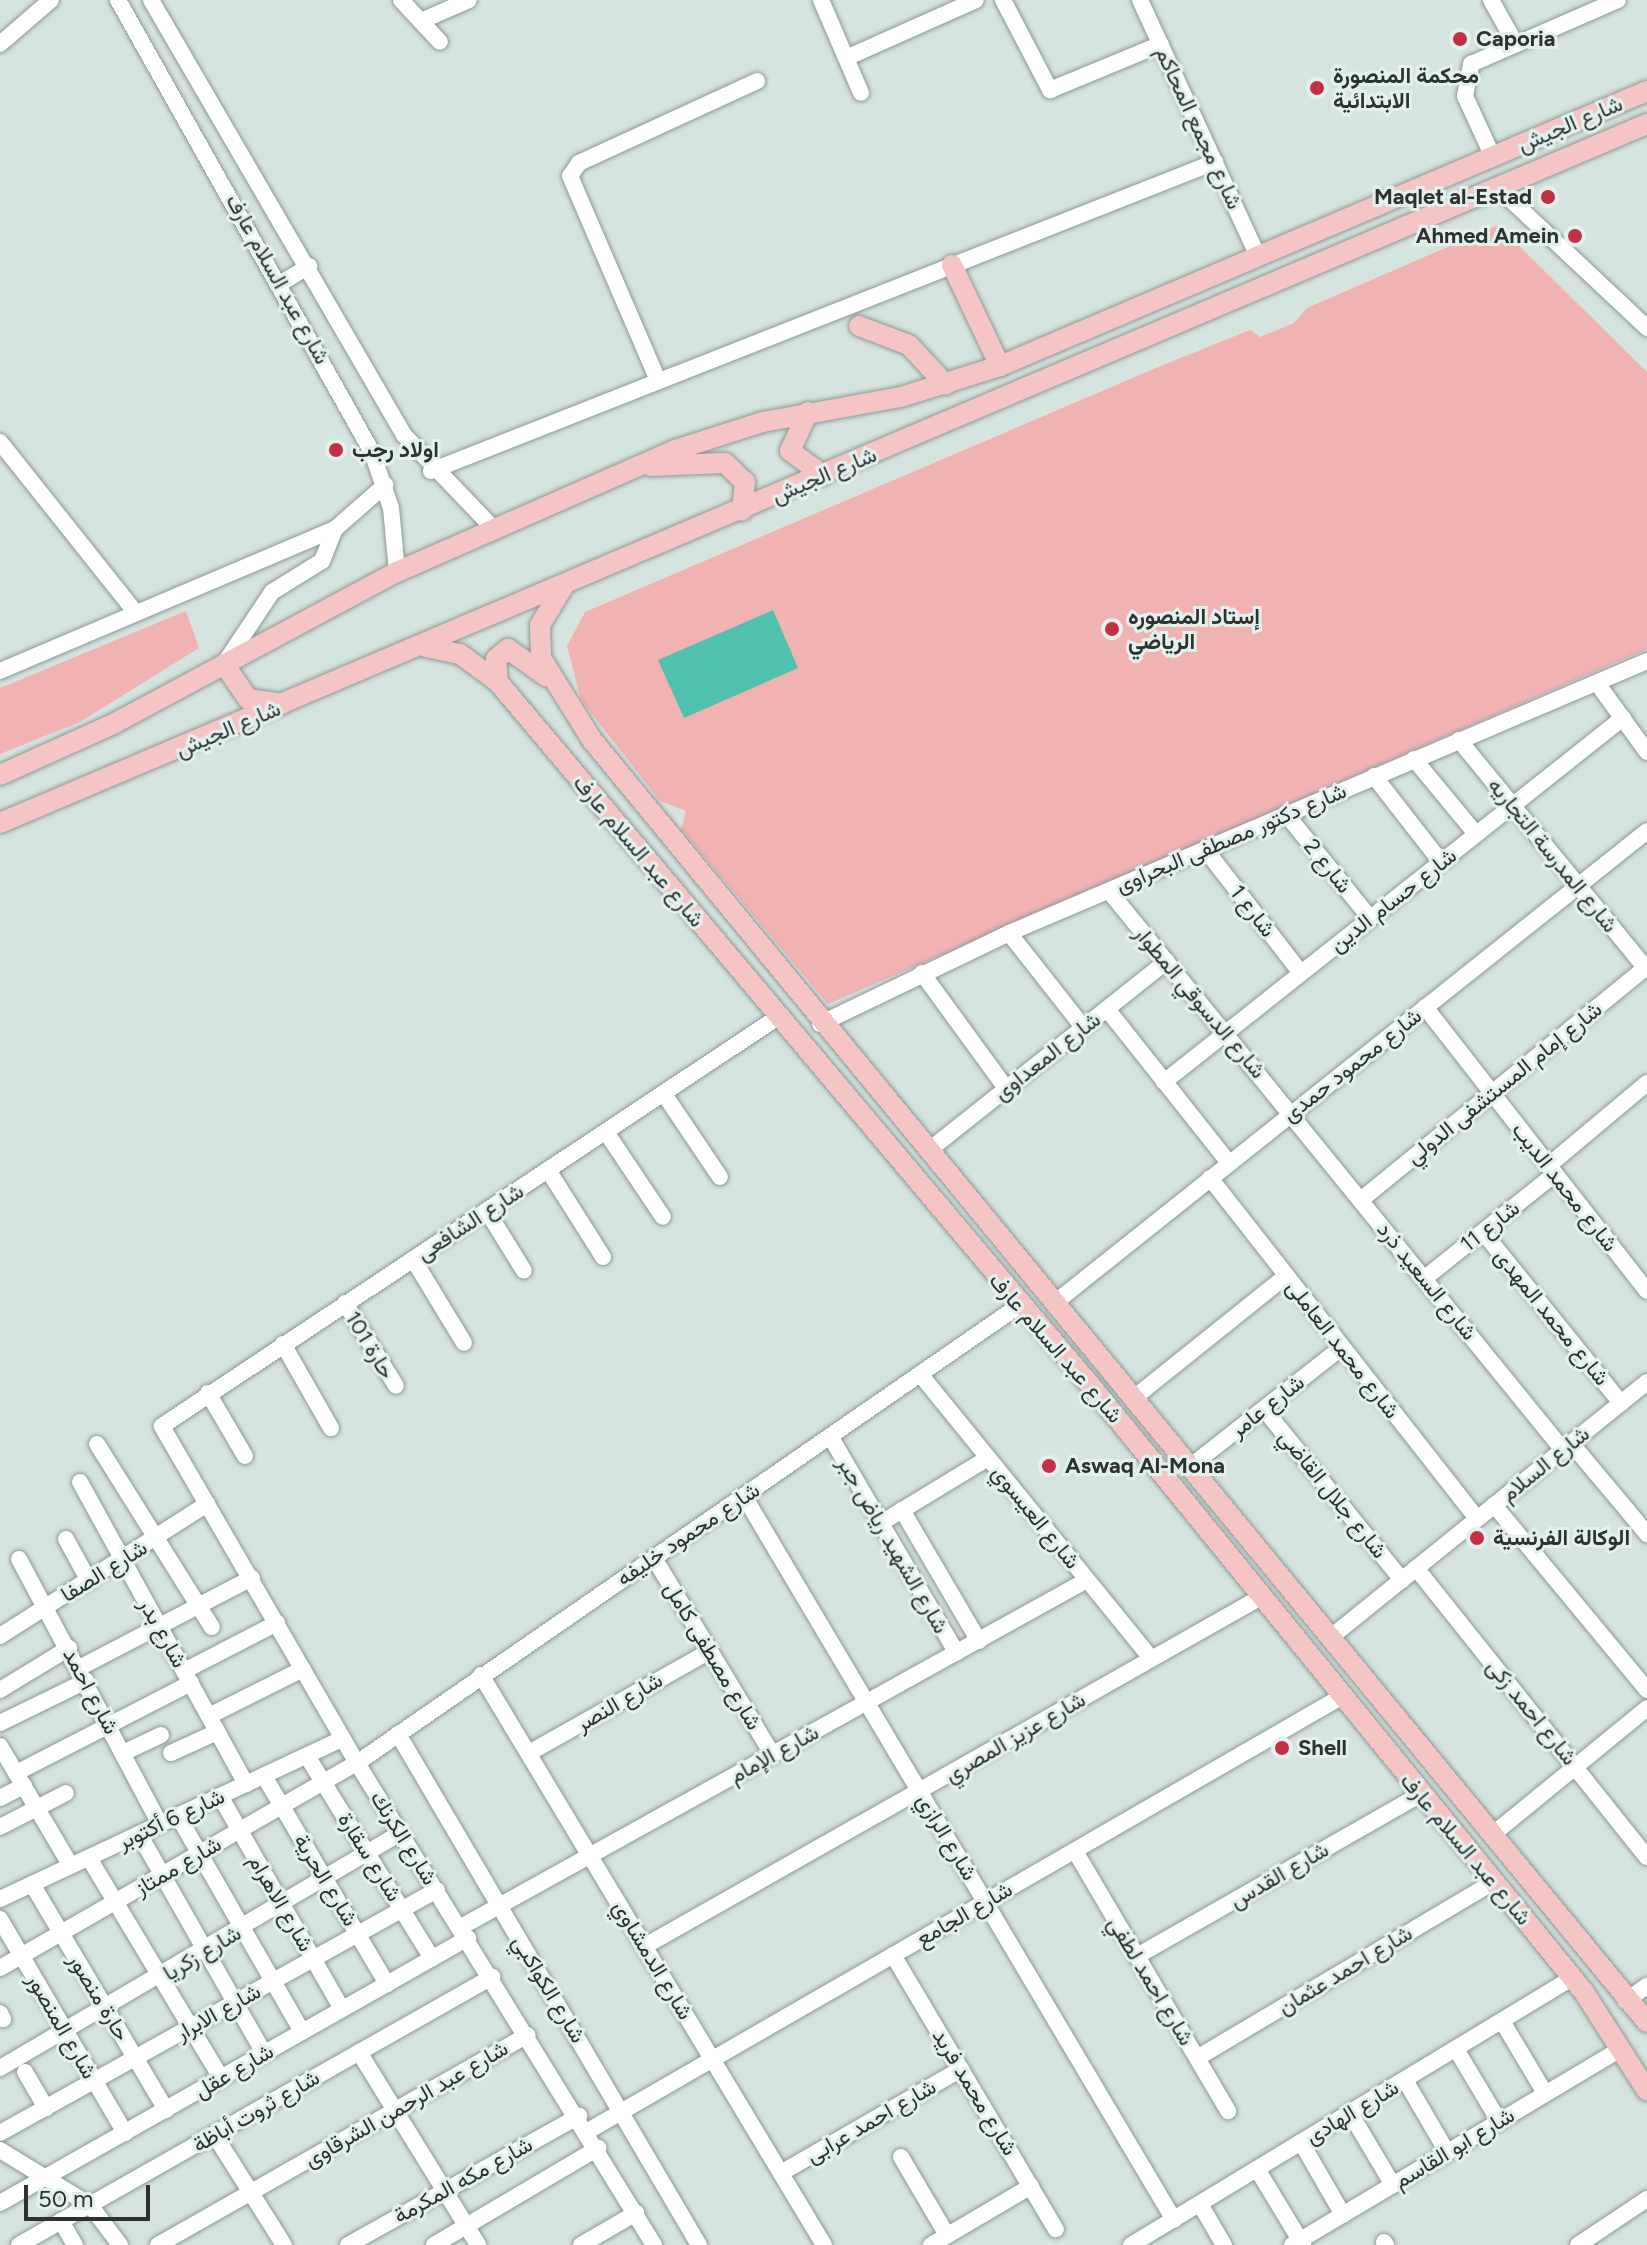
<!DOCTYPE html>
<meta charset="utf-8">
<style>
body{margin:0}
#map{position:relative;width:1647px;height:2245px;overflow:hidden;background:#d6e4e0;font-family:Figtree,Vazirmatn,sans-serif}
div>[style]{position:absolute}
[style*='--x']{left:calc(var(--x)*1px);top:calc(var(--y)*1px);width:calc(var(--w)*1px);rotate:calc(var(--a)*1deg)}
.green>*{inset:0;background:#f1b2b2}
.water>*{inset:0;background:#4fc1ae}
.roads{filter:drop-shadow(0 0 2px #8c9895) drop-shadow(0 0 2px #8c9895)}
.minor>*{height:16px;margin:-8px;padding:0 8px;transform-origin:8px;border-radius:8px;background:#fff}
.major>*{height:20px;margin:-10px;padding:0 10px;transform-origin:10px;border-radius:10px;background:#f5c5c5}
.dots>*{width:22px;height:22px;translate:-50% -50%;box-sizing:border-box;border:4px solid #e3f1ee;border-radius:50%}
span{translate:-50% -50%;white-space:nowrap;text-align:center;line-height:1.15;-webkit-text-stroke:6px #e3f1ee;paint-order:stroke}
.poi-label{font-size:22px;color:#2d3231;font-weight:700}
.left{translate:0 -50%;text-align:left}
.right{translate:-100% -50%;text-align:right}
.street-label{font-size:22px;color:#2d3231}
.scale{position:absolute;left:24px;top:2185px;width:126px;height:36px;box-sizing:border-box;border:4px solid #2d3231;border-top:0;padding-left:10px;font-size:24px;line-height:28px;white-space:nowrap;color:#2d3231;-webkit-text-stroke:6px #e3f1ee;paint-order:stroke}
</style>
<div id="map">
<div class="green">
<i style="clip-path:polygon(1498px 225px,1647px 372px,1647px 649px,828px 1004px,681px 829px,686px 811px,660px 801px,581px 700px,567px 646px,585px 612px,1156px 368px,1250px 330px,1260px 337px,1294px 323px,1307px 308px)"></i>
<i style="clip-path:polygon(186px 611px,199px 648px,80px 722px,0 754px,0 688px)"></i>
</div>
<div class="water">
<i style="clip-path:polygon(773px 610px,798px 668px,684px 718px,658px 660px)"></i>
</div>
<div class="roads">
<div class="minor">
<i style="--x:118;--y:0;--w:518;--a:60.67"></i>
<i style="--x:372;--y:452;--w:59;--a:71.3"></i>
<i style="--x:391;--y:508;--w:64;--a:84.6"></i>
<i style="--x:151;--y:0;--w:503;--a:59.82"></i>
<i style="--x:404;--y:435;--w:129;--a:46.3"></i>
<i style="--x:401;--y:0;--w:57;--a:47.1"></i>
<i style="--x:821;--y:0;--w:101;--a:66.7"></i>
<i style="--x:1003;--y:0;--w:102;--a:62.4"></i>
<i style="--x:1050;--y:90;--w:120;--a:-22.5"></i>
<i style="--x:1140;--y:0;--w:282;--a:65.3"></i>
<i style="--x:1491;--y:0;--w:49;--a:60.8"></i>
<i style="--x:421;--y:21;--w:52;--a:-23.6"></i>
<i style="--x:0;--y:44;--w:67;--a:-40.8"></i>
<i style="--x:846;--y:58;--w:142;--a:-24"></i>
<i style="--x:1493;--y:157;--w:67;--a:-114.7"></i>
<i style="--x:1465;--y:96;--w:33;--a:-79"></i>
<i style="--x:1471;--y:64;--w:160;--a:-23.5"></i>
<i style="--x:1497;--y:187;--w:206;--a:43.2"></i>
<i style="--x:281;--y:283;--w:33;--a:-31"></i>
<i style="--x:657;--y:378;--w:220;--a:-113.3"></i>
<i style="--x:570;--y:176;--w:16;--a:-55"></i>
<i style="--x:579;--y:163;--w:196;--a:-24.7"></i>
<i style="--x:0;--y:442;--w:218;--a:51.5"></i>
<i style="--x:431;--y:471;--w:843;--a:-21.51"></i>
<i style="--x:224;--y:664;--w:87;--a:-56.3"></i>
<i style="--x:272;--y:592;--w:59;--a:-31.8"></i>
<i style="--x:322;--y:561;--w:35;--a:-68"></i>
<i style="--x:0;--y:671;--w:364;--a:-23"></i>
<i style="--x:335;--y:529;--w:67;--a:-41.3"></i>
<i style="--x:1597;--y:683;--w:85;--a:54.1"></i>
<i style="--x:1459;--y:740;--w:297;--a:50.7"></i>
<i style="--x:1414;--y:759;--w:97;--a:50.4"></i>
<i style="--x:1374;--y:776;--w:109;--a:52.1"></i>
<i style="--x:1286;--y:814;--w:134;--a:51.1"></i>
<i style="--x:1205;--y:849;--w:157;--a:52.3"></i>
<i style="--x:1109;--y:891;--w:720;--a:50.92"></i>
<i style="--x:1009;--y:933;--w:120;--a:51.8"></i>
<i style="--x:922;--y:973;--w:142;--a:53.9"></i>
<i style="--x:1425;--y:1007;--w:360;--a:52"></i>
<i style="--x:1107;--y:1009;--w:196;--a:51.6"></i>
<i style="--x:820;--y:1024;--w:210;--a:-25.7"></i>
<i style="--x:1009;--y:933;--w:694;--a:-23.09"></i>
<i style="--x:1164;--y:1082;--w:586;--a:-38.42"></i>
<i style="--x:664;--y:1094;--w:100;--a:56"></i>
<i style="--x:606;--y:1132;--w:102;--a:56.2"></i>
<i style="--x:928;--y:1151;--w:305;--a:-38.5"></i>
<i style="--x:1548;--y:1166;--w:129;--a:-40"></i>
<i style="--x:548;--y:1170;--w:103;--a:57.7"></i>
<i style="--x:1210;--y:1178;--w:433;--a:51.9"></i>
<i style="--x:1362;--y:1199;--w:365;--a:-39.2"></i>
<i style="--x:487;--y:1211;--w:70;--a:58.3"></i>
<i style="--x:1483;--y:1232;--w:220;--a:51.1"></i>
<i style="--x:413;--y:1259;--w:98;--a:58.7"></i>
<i style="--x:1425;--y:1278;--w:166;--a:-38.7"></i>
<i style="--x:1057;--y:1301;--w:754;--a:-38.54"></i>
<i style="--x:345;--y:1303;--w:97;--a:58.4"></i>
<i style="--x:283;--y:1344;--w:97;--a:60.3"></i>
<i style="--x:920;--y:1374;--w:367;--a:50.9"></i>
<i style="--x:208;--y:1393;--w:73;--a:59.6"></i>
<i style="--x:1135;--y:1397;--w:193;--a:-38.7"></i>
<i style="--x:1264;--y:1409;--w:220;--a:51.1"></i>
<i style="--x:830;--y:1436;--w:251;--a:59.7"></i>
<i style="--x:1571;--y:1443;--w:119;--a:50.1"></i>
<i style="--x:97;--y:1444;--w:216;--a:57.9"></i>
<i style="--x:1191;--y:1466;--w:192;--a:-38.2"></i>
<i style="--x:80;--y:1482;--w:345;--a:61.2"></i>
<i style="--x:744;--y:1496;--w:842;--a:59.29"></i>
<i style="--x:1494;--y:1505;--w:240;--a:50.4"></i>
<i style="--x:902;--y:1510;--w:152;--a:59.6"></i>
<i style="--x:881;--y:1523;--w:125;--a:-31.3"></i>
<i style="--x:66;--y:1539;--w:48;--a:61.3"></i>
<i style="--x:654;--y:1558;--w:230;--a:58.9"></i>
<i style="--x:19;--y:1559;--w:300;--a:62"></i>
<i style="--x:1416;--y:1568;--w:370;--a:51.4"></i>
<i style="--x:0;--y:1636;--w:246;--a:-32.5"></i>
<i style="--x:1331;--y:1637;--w:406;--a:-38.9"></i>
<i style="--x:79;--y:1668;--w:195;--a:-27.5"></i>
<i style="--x:184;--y:1671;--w:105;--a:-27.3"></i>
<i style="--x:481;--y:1675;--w:665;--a:58.96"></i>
<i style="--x:0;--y:1690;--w:81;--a:-31.3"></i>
<i style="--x:209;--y:1716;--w:105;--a:-26.6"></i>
<i style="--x:0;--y:1723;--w:96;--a:-26"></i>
<i style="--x:398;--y:1734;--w:593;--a:59.5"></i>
<i style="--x:0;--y:1746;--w:139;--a:59.4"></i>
<i style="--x:123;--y:1753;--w:42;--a:-25.3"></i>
<i style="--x:171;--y:1753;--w:51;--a:-24.5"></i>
<i style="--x:529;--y:1753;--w:208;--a:-29.4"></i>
<i style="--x:307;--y:1756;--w:238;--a:58.3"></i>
<i style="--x:16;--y:1773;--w:197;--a:-27.2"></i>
<i style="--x:264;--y:1776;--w:242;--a:59.4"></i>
<i style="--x:220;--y:1796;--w:245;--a:60.2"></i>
<i style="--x:0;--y:1798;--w:27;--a:-27"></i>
<i style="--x:178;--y:1816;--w:249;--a:60.1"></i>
<i style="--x:0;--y:1827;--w:74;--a:-27.3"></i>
<i style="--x:139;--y:1834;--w:252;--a:60.3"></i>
<i style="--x:1492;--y:1835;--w:200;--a:-39.3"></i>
<i style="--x:1075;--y:1851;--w:302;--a:59.5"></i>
<i style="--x:89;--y:1858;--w:257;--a:59"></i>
<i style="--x:32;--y:1884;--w:263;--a:59.3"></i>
<i style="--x:0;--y:1899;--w:378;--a:-25.1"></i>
<i style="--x:0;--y:1919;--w:248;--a:59.7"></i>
<i style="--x:461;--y:1927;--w:716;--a:-29"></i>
<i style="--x:645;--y:1946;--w:706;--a:-29.54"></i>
<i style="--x:893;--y:1955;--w:319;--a:59.3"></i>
<i style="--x:1137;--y:1956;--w:327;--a:-29.7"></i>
<i style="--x:0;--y:1968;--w:412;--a:-29.9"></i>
<i style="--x:357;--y:1763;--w:806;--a:-34.64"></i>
<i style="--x:1626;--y:2001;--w:26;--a:-36"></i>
<i style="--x:0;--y:2013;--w:7;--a:63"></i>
<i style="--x:1502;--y:2021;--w:84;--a:59.2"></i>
<i style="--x:1456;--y:2049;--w:84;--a:59.2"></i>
<i style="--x:359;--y:2052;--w:227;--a:58.3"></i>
<i style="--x:1197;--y:2058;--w:345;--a:-30.7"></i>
<i style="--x:0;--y:2068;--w:465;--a:-30.4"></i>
<i style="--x:25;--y:2072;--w:42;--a:59.7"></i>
<i style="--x:1405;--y:2080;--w:83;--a:59.7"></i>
<i style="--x:1350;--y:2113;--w:84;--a:59.2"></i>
<i style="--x:588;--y:2131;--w:869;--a:-29.96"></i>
<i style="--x:0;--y:2133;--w:500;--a:-29.08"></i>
<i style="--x:214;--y:2134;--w:131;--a:57.8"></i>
<i style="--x:1301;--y:2142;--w:84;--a:60.1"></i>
<i style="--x:0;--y:2150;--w:105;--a:31.4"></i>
<i style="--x:90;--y:2205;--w:50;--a:53.1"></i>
<i style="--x:901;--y:2157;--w:91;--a:59.5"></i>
<i style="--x:1257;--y:2169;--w:89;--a:58.8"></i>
<i style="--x:781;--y:2173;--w:208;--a:-30"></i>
<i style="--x:0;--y:2203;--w:538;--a:-29.52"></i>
<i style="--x:1200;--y:2204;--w:48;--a:59.7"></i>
<i style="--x:61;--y:2221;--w:28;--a:60"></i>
<i style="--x:1384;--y:2242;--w:4;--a:56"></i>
<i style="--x:19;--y:2245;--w:544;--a:-29.54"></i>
<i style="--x:158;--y:2245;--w:425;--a:-29.6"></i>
<i style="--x:348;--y:2245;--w:265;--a:-29.2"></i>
<i style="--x:434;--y:2245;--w:191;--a:-30.6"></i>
<i style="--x:581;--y:2245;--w:64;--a:-30.2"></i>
<i style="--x:654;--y:2245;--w:566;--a:-121.64"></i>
<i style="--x:357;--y:1763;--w:389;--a:-120.1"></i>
<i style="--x:162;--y:1426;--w:739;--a:-33.58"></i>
<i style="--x:931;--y:2245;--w:116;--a:-30.5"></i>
<i style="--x:1131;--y:2245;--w:516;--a:-31.19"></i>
<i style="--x:1292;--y:2245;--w:377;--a:-30.8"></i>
<i style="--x:1578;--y:2245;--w:83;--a:-33.7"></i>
</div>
<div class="major">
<i style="--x:952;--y:265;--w:112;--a:64.6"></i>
<i style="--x:859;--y:326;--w:53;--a:20.8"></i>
<i style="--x:909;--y:345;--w:54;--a:47.2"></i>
<i style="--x:808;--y:412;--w:43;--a:114.8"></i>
<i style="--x:790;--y:451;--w:41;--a:36"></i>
<i style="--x:651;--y:466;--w:74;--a:-2.3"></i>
<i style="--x:725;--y:463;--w:28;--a:44"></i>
<i style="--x:745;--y:482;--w:29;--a:96"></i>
<i style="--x:563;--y:587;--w:44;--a:121.2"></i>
<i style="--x:540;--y:625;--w:33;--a:88"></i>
<i style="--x:541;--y:658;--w:97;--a:58.1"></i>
<i style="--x:592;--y:740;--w:1660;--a:50.55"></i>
<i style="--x:426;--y:647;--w:35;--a:12"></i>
<i style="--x:460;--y:654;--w:47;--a:36.4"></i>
<i style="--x:498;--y:682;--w:927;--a:49.9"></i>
<i style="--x:1095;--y:1391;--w:775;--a:50.87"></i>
<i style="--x:1584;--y:1992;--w:117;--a:57.5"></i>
<i style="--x:224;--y:664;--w:42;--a:55.6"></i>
<i style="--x:248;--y:699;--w:35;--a:8"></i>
<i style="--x:498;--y:682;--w:23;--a:-95"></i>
<i style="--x:496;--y:659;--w:16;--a:-40"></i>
<i style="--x:508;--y:649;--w:47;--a:35.4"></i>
<i style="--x:0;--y:775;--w:126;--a:-24.3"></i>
<i style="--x:115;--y:723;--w:320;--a:-28.2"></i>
<i style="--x:397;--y:572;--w:304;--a:-23.7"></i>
<i style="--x:675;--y:450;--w:92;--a:-17.7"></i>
<i style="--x:763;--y:422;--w:140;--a:-10.3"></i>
<i style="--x:901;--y:397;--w:104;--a:-17.4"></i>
<i style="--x:1000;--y:366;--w:703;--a:-23.03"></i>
<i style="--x:0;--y:823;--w:1789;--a:-23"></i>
</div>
</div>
<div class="dots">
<i style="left:1460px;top:39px;background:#c13143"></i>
<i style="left:1317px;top:88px;background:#c13143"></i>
<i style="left:1548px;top:197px;background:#c13143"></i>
<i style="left:1575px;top:236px;background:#c13143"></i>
<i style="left:336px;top:450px;background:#c13143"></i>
<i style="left:1112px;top:629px;background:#c13143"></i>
<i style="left:1049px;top:1466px;background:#c13143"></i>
<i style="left:1477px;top:1538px;background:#c13143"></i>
<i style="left:1282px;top:1748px;background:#c13143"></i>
</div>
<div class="poi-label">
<span class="left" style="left:1476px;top:39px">Caporia</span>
<span class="left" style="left:1333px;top:88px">محكمة المنصورة<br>الابتدائية</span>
<span class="right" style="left:1532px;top:197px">Maqlet al-Estad</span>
<span class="right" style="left:1559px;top:236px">Ahmed Amein</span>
<span class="left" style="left:352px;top:450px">اولاد رجب</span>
<span class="left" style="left:1128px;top:629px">إستاد المنصوره<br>الرياضي</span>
<span class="left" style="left:1065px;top:1466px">Aswaq Al-Mona</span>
<span class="left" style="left:1493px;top:1538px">الوكالة الفرنسية</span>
<span class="left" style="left:1298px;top:1748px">Shell</span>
</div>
<div class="street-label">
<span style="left:1570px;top:124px;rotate:-23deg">شارع الجيش</span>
<span style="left:1199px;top:128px;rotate:65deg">شارع مجمع المحاكم</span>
<span style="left:278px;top:279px;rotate:61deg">شارع عبد السلام عارف</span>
<span style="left:824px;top:475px;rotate:-23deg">شارع الجيش</span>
<span style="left:228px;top:729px;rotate:-23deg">شارع الجيش</span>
<span style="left:1231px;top:838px;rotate:-23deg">شارع دكتور مصطفى البحراوى</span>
<span style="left:639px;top:851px;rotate:50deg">شارع عبد السلام عارف</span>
<span style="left:1553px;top:855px;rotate:51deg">شارع المدرسة التجاريه</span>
<span style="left:1328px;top:866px;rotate:51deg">شارع 2</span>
<span style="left:1393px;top:900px;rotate:-38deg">شارع حسام الدين</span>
<span style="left:1253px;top:911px;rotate:52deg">شارع 1</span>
<span style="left:1200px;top:1002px;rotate:50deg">شارع الدسوقي المطوار</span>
<span style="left:1047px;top:1056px;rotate:-38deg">شارع المعداوى</span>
<span style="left:1352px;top:1065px;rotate:-38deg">شارع محمود حمدى</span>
<span style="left:1504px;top:1083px;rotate:-39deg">شارع إمام المستشفى الدولي</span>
<span style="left:1565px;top:1187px;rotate:52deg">شارع محمد الديب</span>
<span style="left:470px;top:1222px;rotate:-33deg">شارع الشافعى</span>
<span style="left:1490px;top:1226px;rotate:-38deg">شارع 11</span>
<span style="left:1427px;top:1281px;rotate:51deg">شارع السعيد ذرد</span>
<span style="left:1552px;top:1317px;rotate:51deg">شارع محمد المهدى</span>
<span style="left:370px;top:1345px;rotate:59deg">حارة 101</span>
<span style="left:1056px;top:1348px;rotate:49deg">شارع عبد السلام عارف</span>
<span style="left:1343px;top:1349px;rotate:52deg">شارع محمد العاملى</span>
<span style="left:1267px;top:1406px;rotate:-38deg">شارع عامر</span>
<span style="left:1545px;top:1464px;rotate:-39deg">شارع السلام</span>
<span style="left:1333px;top:1494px;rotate:51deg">شارع جلال القاضي</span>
<span style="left:1036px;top:1517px;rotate:51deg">شارع العيسوي</span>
<span style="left:688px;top:1534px;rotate:-34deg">شارع محمود خليفه</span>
<span style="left:893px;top:1545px;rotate:60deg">شارع الشهيد رياض جبر</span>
<span style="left:104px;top:1571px;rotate:-32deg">شارع الصفا</span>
<span style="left:163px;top:1633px;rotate:61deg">شارع بدر</span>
<span style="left:713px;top:1656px;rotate:59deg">شارع مصطفى كامل</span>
<span style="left:91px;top:1691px;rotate:62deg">شارع احمد</span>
<span style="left:619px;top:1702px;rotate:-30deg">شارع النصر</span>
<span style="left:1532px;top:1712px;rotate:51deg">شارع احمد زكى</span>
<span style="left:1015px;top:1737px;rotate:-30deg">شارع عزيز المصري</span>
<span style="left:774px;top:1754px;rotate:-29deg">شارع الإمام</span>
<span style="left:171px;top:1819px;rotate:-25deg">شارع 6 أكتوبر</span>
<span style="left:947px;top:1837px;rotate:59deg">شارع الرازي</span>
<span style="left:404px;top:1838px;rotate:58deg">شارع الكرنك</span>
<span style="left:1466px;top:1849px;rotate:50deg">شارع عبد السلام عارف</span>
<span style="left:370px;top:1857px;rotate:58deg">شارع سقارة</span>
<span style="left:178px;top:1866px;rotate:-30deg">شارع ممتاز</span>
<span style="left:1279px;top:1875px;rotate:-30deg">شارع القدس</span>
<span style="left:326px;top:1880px;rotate:59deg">شارع الحرية</span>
<span style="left:281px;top:1903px;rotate:60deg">شارع الاهرام</span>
<span style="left:964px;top:1914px;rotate:-30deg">شارع الجامع</span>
<span style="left:202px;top:1953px;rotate:-31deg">شارع زكريا</span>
<span style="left:653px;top:1960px;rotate:59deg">شارع الدمشاوي</span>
<span style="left:1345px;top:1970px;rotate:-31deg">شارع احمد عثمان</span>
<span style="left:1151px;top:1981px;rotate:59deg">شارع احمد لطفي</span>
<span style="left:549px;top:1989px;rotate:59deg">شارع الكواكبي</span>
<span style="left:99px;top:1997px;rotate:59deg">حارة منصور</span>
<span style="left:218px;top:2012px;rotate:-29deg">شارع الابرار</span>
<span style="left:62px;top:2026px;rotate:60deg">شارع المنصور</span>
<span style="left:234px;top:2071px;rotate:-30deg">شارع عقل</span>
<span style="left:975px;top:2092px;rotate:59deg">شارع محمد فريد</span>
<span style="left:406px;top:2104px;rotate:-30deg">شارع عبد الرحمن الشرقاوى</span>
<span style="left:256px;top:2111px;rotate:-30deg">شارع ثروت أباظة</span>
<span style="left:1352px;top:2112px;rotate:-31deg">شارع الهادى</span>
<span style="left:871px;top:2121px;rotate:-30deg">شارع احمد عرابى</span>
<span style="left:1454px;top:2148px;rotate:-31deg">شارع ابو القاسم</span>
<span style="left:463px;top:2180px;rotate:-29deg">شارع مكه المكرمة</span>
</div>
<div class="scale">50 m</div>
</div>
